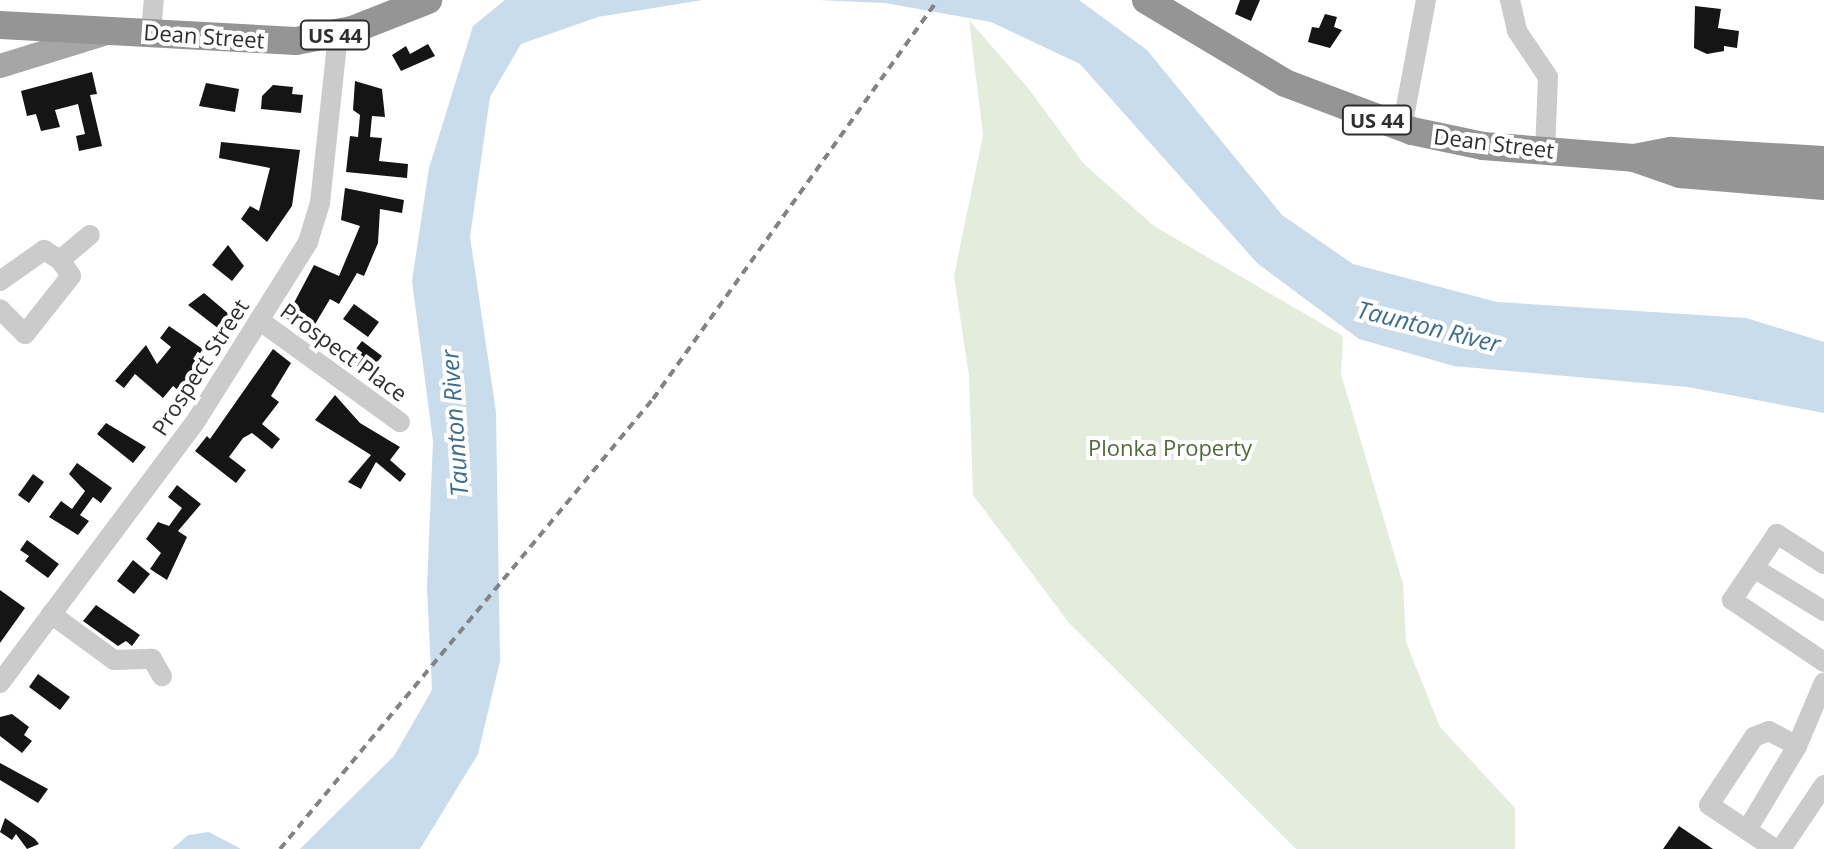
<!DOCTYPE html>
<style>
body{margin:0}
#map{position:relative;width:1824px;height:849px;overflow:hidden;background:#fff;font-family:"Open Sans",sans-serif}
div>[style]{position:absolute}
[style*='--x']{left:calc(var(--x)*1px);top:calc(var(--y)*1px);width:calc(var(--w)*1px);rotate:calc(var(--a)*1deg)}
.green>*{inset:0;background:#e4ecdc}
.water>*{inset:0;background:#c8dcec}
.building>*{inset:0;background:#151515}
.minor>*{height:20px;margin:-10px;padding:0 10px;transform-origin:10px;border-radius:10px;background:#cbcbcb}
.major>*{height:24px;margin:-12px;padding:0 12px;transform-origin:12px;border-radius:12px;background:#a6a6a6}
.highway>*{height:28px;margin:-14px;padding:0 14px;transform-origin:14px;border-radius:14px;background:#959595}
.rail>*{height:4px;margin-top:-2px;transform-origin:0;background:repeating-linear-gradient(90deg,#838383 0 8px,transparent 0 14px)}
span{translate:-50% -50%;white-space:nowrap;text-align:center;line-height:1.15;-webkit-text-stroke:8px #fff;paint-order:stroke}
.shield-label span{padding:2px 6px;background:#fff;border:2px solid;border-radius:6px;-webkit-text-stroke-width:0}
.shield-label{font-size:20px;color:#2e2e2e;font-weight:700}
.street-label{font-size:22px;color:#2e2e2e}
.park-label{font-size:22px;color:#4f6a3b}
.water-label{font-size:24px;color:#3c6c91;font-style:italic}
</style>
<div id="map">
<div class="green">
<i style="clip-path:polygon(969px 20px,1028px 88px,1084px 164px,1154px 226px,1343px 336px,1341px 374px,1403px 584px,1406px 642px,1440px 727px,1515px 808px,1515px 849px,1296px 849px,1069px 623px,973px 495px,969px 376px,954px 276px,983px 135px)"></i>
</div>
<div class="water">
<i style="clip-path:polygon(505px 0,703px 0,598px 17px,521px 44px,490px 97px,470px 237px,496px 412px,500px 661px,478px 754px,420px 849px,300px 849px,394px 756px,432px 690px,427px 587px,433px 441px,412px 281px,429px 168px,473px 26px)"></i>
<i style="clip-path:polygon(818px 0,1079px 0,1147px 50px,1282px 215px,1353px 264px,1497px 302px,1746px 318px,1824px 342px,1824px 413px,1688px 387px,1454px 366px,1359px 339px,1257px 263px,1080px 64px,991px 22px,885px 3px)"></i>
<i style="clip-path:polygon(209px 832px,241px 849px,172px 849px,188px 835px)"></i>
</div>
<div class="building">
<i style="clip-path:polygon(1240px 0,1260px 0,1251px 21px,1235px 14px)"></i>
<i style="clip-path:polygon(1695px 6px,1721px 9px,1718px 28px,1739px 31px,1737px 48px,1724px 46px,1724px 51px,1707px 54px,1694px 48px)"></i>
<i style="clip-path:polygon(1325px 14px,1337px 17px,1334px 27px,1342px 30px,1330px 48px,1308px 42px,1312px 27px,1319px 28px)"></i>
<i style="clip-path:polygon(428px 44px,435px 56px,401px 71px,392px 55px,406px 46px,410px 54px)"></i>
<i style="clip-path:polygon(92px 72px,97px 94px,90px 95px,102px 146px,79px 151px,76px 136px,85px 134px,78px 104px,55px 110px,60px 127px,41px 131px,36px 114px,27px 116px,21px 91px)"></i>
<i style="clip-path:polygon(355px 81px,382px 89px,385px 117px,372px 116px,370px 137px,382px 138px,379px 161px,408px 164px,407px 178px,346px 172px,350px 136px,358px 137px,360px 115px,353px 110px)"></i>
<i style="clip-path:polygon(206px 83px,239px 89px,235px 112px,199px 106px)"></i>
<i style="clip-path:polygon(273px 85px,293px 87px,292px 94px,303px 95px,301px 113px,261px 109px,262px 96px)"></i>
<i style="clip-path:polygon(221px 142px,300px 150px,292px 206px,267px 242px,241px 219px,250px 206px,259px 211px,270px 168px,219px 158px)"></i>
<i style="clip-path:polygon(345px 188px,404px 200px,402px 213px,380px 209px,378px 243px,364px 276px,357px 273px,339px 304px,330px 299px,311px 331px,286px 318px,314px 265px,339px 276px,360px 226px,341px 220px)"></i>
<i style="clip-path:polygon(228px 245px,244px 266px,232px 281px,212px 265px)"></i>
<i style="clip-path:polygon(204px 293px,230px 315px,219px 329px,188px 305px)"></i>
<i style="clip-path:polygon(354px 304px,379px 322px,368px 337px,343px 319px)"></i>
<i style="clip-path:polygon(169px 326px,207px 352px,178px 390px,173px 386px,163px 398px,135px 374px,124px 388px,115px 381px,146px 345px,157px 364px,171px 347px,160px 338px)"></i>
<i style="clip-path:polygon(362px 341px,382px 356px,368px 374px,348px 359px)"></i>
<i style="clip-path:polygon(273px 349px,291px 363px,271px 396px,279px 402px,262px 424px,280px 439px,272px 449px,252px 433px,243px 438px,229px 457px,246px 470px,236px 483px,195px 451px,207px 436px,210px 439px)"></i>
<i style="clip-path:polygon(335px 395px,360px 423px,400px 447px,390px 460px,406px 474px,400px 482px,376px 462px,361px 489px,348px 482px,371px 455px,315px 420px)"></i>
<i style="clip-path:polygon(106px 423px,146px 447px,133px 463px,97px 434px)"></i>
<i style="clip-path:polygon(77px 463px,112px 488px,101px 503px,93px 497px,80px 515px,89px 521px,78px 535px,49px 517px,61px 501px,72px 509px,85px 491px,69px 474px)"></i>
<i style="clip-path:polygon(33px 474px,44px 482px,29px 503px,18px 495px)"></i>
<i style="clip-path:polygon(177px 485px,201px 504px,178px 531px,187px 537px,167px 580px,150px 569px,161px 553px,146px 539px,158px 522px,169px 526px,182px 508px,168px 497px)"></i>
<i style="clip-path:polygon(27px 540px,59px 564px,48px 578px,25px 561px,29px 556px,20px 550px)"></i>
<i style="clip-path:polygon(133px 560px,150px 574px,134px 594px,117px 581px)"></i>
<i style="clip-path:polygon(0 590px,25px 608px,0 643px)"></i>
<i style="clip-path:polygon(96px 605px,140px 635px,132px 646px,126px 641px,118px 646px,83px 621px)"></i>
<i style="clip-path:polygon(38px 674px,70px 697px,60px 710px,29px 687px)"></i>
<i style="clip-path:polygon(12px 714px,29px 727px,24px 735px,32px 741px,22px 753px,0 736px,0 717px)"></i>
<i style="clip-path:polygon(0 763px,48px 789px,38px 803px,0 780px)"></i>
<i style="clip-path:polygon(5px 818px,35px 839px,39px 844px,27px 849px,16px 834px,12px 840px,0 832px)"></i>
<i style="clip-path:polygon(1679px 826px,1713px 849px,1663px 849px)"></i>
</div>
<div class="minor">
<i style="--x:1510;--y:0;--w:32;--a:77"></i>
<i style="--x:1517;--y:31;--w:55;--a:56"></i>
<i style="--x:1548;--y:77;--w:74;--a:92.3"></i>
<i style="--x:151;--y:32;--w:32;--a:-85"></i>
<i style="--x:1402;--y:128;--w:130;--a:-79.4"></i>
<i style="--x:60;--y:260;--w:39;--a:-40"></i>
<i style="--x:0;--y:281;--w:54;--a:-35.2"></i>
<i style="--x:44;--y:250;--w:19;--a:32"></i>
<i style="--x:60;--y:260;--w:19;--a:55"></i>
<i style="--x:71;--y:276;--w:74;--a:128.4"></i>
<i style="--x:25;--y:334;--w:35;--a:-135"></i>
<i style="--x:259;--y:320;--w:174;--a:35.9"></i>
<i style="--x:1824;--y:564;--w:56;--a:-147.4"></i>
<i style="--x:1777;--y:534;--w:80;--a:124.3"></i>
<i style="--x:1732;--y:600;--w:111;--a:34"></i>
<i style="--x:1754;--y:568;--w:82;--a:31.6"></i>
<i style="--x:51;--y:614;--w:78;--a:36.1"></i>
<i style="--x:114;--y:660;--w:38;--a:-2"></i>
<i style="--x:152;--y:659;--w:20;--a:60"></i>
<i style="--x:0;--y:683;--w:324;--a:-53.2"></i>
<i style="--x:194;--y:424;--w:215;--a:-57.9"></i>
<i style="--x:308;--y:242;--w:41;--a:-72.9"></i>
<i style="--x:320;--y:203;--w:170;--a:-83.9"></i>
<i style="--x:1747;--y:830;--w:98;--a:-59.2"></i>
<i style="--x:1775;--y:849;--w:79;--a:-146.3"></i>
<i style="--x:1709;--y:805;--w:82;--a:-56.5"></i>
<i style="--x:1754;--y:737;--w:16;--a:-22"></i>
<i style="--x:1769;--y:731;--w:32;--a:28"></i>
<i style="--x:1797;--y:746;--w:69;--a:-67.1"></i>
<i style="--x:1781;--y:849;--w:77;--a:-56.1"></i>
</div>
<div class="major">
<i style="--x:0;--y:66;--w:121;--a:-17.2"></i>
</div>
<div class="highway">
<i style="--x:1146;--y:0;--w:162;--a:30.8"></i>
<i style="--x:1285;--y:83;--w:136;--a:20.7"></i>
<i style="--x:1412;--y:131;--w:73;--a:11.9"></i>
<i style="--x:1483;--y:146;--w:151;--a:4.5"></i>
<i style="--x:1634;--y:158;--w:49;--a:19.2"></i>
<i style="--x:1680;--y:174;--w:144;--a:4.8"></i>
<i style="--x:0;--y:25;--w:296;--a:3.1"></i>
<i style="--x:296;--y:41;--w:57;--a:-11.1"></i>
<i style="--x:352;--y:30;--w:82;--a:-21.5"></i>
<i style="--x:1634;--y:158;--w:38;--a:-11"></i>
<i style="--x:1671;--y:151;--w:153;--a:3.4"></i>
</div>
<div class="rail">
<i style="--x:280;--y:849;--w:584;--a:-50.35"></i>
<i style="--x:653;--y:399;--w:490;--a:-54.5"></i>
</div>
<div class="shield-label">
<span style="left:335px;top:35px">US 44</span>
<span style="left:1377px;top:120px">US 44</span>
</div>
<div class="street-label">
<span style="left:204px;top:36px;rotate:4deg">Dean Street</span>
<span style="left:1494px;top:143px;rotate:7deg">Dean Street</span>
<span style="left:344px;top:352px;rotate:36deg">Prospect Place</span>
<span style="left:200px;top:367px;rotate:-57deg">Prospect Street</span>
</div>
<div class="park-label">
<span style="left:1170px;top:448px">Plonka Property</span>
</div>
<div class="water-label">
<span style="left:1429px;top:326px;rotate:14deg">Taunton River</span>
<span style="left:454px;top:423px;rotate:-94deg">Taunton River</span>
</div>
</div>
